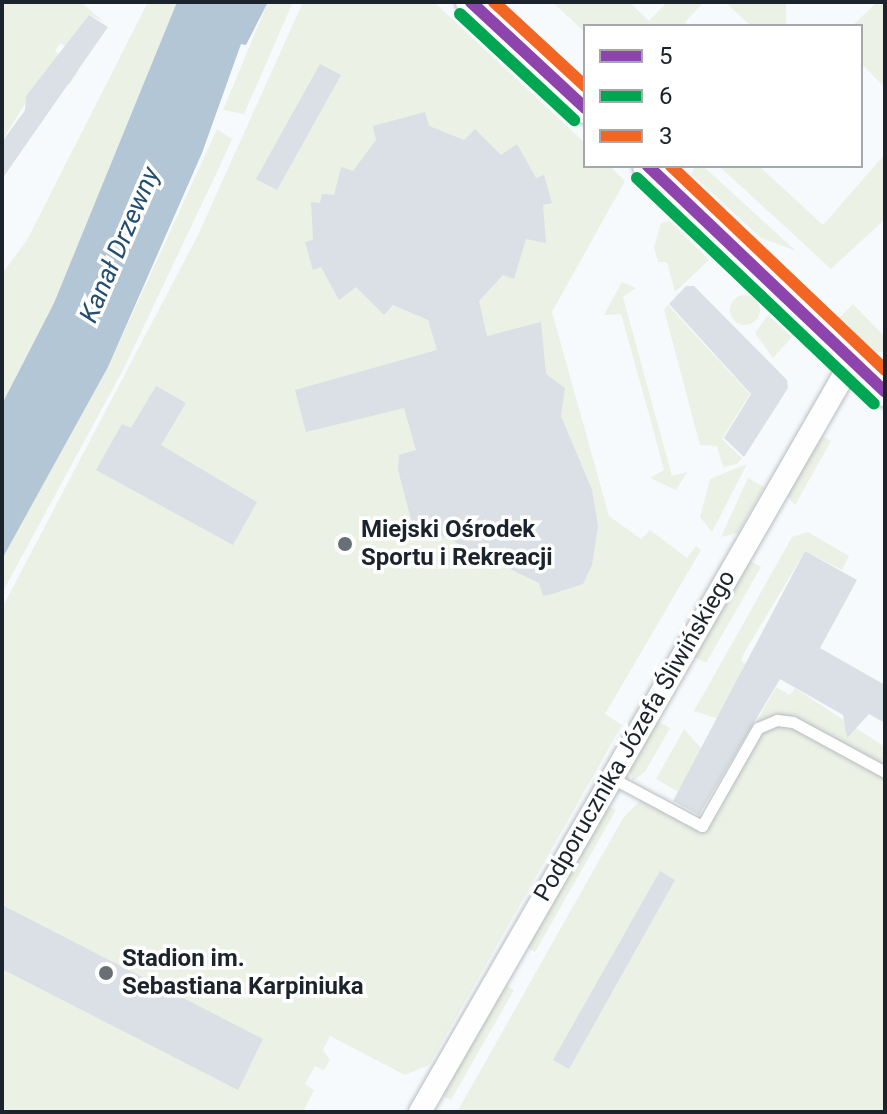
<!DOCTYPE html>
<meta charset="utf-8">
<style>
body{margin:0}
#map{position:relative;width:887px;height:1114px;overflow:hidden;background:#f7fafc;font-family:Roboto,sans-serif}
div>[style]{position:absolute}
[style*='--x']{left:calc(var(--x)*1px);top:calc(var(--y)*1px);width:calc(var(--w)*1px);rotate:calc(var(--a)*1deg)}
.green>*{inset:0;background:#ebf1e5}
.round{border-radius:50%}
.water>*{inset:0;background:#b2c6d5}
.building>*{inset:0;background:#dae0e5}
.roads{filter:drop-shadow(0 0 2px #b7bcc1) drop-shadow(0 0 2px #b7bcc1)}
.lane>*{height:11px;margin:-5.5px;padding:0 5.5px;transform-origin:5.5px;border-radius:5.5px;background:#fefeff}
.street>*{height:22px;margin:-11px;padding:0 11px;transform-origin:11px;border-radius:11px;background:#fefeff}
.secondary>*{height:30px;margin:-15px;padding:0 15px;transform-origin:15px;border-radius:15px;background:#fefeff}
.bus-1>*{height:12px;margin:-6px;padding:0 6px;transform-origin:6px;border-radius:6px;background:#8e44ad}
.bus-2>*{height:12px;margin:-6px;padding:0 6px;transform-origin:6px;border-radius:6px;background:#00a651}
.bus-3>*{height:12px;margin:-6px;padding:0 6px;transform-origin:6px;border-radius:6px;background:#f26522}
.dots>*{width:22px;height:22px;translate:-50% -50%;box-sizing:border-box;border:4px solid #fff;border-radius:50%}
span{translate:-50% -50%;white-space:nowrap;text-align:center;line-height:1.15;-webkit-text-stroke:7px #fff;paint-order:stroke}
.poi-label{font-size:24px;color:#1b242c;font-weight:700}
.left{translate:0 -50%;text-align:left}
.street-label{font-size:24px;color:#1b242c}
.water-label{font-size:26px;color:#234e6f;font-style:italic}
.frame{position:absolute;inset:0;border:4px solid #1b242c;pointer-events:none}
.legend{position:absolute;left:583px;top:24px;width:280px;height:144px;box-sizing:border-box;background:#fff;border:2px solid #a4a7ab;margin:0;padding:10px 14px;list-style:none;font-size:24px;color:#1b242c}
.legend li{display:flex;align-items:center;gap:16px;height:40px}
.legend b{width:40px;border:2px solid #a4a7ab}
</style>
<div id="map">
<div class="green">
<i style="clip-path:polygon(2px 2px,81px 2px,104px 22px,89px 15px,67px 47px,60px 43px,55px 51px,79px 70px,69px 85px,46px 70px,2px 141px)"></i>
<i style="clip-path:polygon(148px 2px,177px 2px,54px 303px,2px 404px,2px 274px,27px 240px)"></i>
<i style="clip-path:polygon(268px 2px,293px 2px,244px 114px,223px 110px)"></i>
<i style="clip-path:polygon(303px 2px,434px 2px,585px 143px,585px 166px,610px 166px,625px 181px,552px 312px,609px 516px,641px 539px,650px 530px,687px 558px,696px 546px,701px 550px,605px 714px,622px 725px,429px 1065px,405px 1075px,330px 1036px,323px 1050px,330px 1060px,324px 1070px,315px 1066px,305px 1084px,314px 1090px,303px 1112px,2px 1112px,2px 608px,198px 235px)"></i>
<i style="clip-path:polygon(552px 2px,629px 2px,649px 21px,667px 2px,704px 2px,685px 22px,689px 26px,585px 26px,585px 32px)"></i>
<i style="clip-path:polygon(725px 2px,786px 2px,786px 26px,751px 26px)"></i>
<i style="clip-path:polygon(877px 2px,885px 2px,885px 88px,861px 63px,861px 26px,852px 26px)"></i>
<i style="clip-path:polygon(217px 129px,232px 139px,217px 172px,125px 366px,2px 593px,2px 559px,108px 367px)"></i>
<i style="clip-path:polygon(885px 154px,885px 219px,831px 269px,719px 166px,759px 166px,823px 225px)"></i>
<i style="clip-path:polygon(695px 166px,703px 166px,796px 251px,761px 238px,691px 174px)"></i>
<i style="clip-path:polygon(670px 221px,709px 260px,675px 292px,667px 262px,658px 262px,654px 247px,661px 223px)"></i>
<i style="clip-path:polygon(622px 282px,636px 288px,623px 297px,672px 476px,687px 472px,676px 490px,650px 478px,664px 470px,650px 418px,621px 314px,604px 315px)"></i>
<i class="round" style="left:730px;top:295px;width:30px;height:30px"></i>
<i style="clip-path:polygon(853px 304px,885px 337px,885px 352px,860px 354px,838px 319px)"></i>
<i style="clip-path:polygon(668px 305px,750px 394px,722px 439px,742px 458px,737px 464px,723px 467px,717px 446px,700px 445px,664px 310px)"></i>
<i style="clip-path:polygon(768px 315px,792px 337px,773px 358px,755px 333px)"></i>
<i style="clip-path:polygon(818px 434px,831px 441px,795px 505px,784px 493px)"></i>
<i style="clip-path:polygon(747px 464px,712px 532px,700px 517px,710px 479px)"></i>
<i style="clip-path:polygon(748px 478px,764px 487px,738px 533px,721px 537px)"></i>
<i style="clip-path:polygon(808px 532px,849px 556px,842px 570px,805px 551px,743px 655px,741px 661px,749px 666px,719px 719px,694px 711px,792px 537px)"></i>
<i style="clip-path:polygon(747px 559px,761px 567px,706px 663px,693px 656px)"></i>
<i style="clip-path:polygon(776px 687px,790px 695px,795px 688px,885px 747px,885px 1112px,457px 1112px,623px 818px,649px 792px,701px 819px)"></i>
<i style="clip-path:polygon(656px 720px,670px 728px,645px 772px,633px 781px,629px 770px)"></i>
<i style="clip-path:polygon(684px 729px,702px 749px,678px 792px,656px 779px)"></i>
<i style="clip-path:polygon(607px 806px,616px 810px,535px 952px,526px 947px)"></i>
<i style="clip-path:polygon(505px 985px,514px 990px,451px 1100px,441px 1095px)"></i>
</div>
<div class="water">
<i style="clip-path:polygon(177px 2px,268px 2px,246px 45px,241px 44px,202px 153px,108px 367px,2px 559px,2px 404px,54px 303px)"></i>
</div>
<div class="building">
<i style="clip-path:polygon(89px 15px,108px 27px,2px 179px,2px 142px,25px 110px,26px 96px)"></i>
<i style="clip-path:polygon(320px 64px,341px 75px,277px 190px,256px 179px)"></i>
<i style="clip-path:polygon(425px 112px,429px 126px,464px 140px,475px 129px,501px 155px,517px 144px,536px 178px,544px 175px,552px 203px,543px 205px,546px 243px,526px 239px,514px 279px,503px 275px,479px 301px,487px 336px,541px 322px,546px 374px,565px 388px,561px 416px,592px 490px,598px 526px,592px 565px,583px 584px,552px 594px,543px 596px,539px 583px,440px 535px,435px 517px,412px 523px,398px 470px,399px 455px,416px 450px,404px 408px,306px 432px,295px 390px,437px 350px,428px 320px,393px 305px,384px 315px,356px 287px,339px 300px,321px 267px,313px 270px,305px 242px,313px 240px,311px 202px,320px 203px,322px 194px,334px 195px,341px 167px,353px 171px,376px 140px,373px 126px)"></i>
<i style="clip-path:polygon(686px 286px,694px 286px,787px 380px,788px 388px,744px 457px,724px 438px,751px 394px,669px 304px)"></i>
<i style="clip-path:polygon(156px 386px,186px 403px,161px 445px,257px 502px,233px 545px,96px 470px,122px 424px,131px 428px)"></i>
<i style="clip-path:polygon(805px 551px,857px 580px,820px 648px,885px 685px,885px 723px,869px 714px,847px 738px,843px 715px,780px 679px,699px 815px,673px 801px)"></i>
<i style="clip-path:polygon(660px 871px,675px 880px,569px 1069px,553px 1060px)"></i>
<i style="clip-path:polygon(2px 905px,263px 1039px,238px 1090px,2px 969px)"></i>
</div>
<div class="roads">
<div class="lane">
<i style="--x:612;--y:778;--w:102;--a:28.1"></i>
<i style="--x:702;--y:826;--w:113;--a:-60.3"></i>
<i style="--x:758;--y:728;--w:21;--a:-23"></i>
<i style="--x:777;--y:720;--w:16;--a:7"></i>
<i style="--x:793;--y:722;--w:105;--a:28.5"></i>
</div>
<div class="street">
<i style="--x:420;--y:1112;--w:866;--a:-60.09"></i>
</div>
<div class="secondary">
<i style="--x:471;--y:2;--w:156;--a:42.9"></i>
<i style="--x:648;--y:166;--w:327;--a:43.6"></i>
</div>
</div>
<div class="bus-1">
<i style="--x:471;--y:2;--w:156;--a:42.9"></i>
<i style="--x:648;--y:166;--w:327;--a:43.6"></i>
</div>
<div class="bus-2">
<i style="--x:460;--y:14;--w:156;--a:42.9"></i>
<i style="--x:637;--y:178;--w:327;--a:43.6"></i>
</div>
<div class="bus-3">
<i style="--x:494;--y:2;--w:124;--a:42.7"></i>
<i style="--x:671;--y:166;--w:296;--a:43.6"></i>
</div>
<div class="dots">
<i style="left:345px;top:544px;background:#686f75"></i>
<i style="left:106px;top:973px;background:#686f75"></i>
</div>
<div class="poi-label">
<span class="left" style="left:361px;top:544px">Miejski Ośrodek<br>Sportu i Rekreacji</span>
<span class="left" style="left:122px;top:973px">Stadion im.<br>Sebastiana Karpiniuka</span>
</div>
<div class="street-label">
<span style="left:635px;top:736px;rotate:-60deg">Podporucznika Józefa Śliwińskiego</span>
</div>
<div class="water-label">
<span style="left:120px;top:245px;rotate:-67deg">Kanał Drzewny</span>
</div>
<div class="frame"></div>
<ul class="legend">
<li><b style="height:10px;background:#8e44ad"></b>5</li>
<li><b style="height:10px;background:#00a651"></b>6</li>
<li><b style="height:10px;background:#f26522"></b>3</li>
</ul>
</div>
